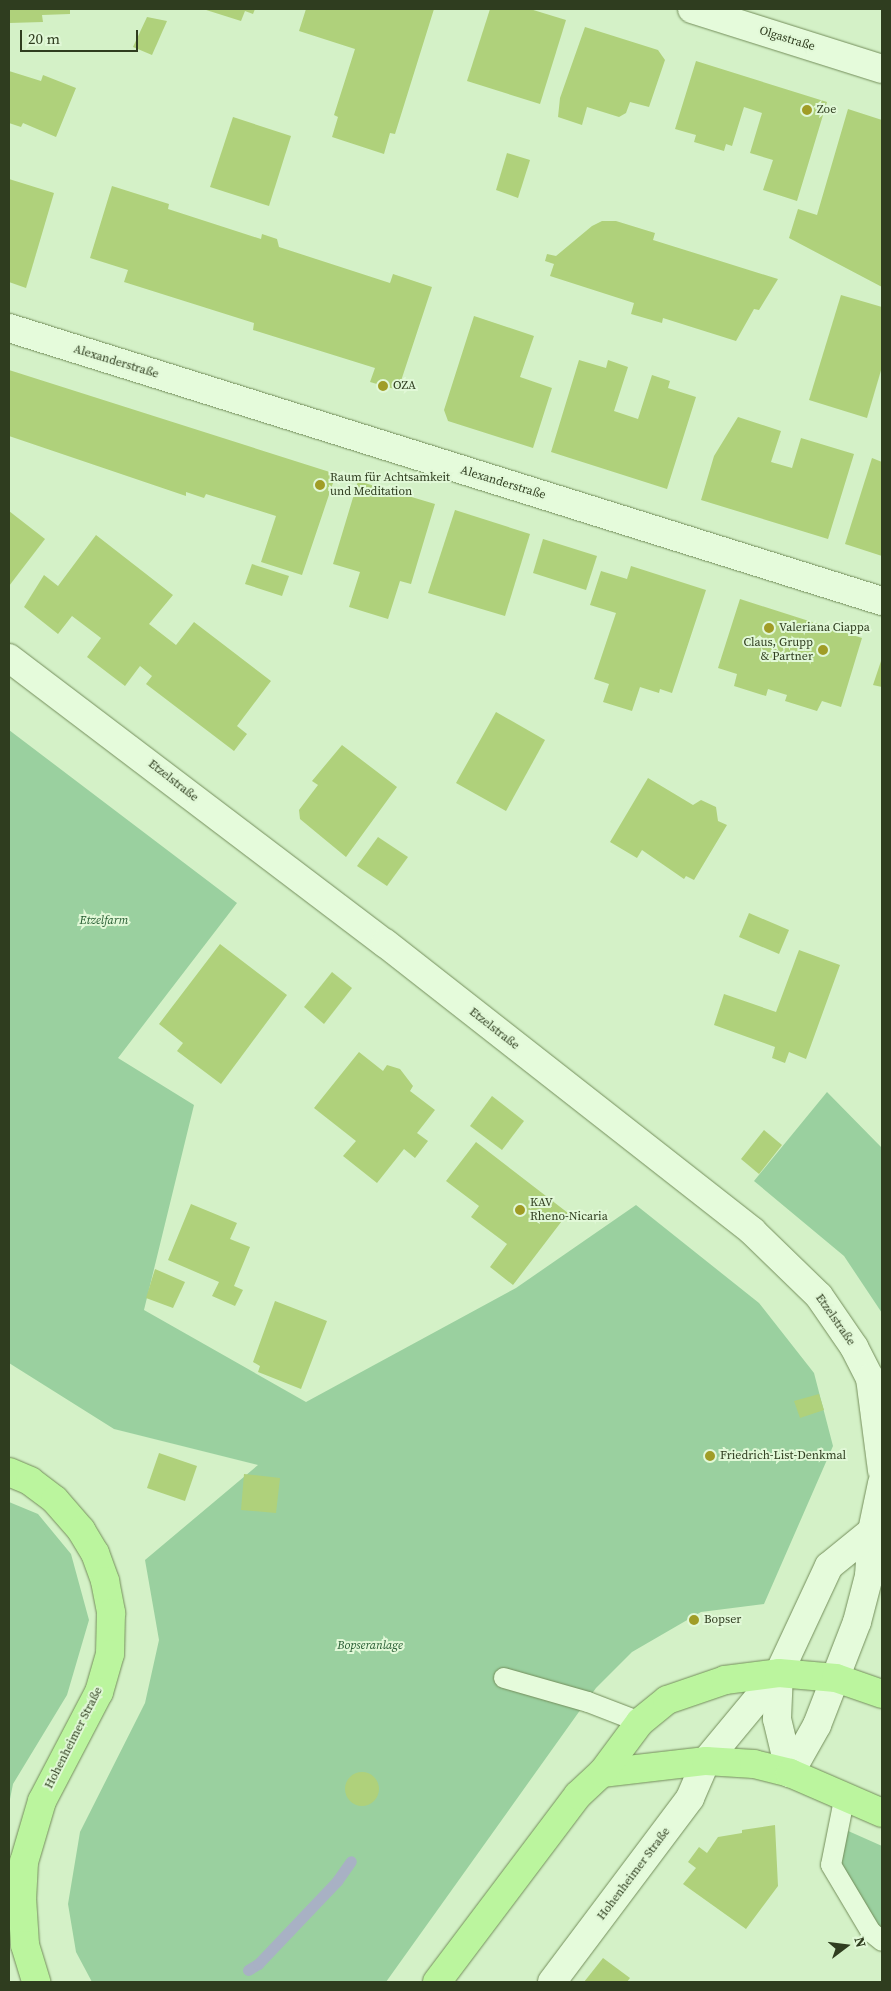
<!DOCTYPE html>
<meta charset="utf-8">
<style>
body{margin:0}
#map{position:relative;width:891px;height:1991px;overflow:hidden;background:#d4f1c7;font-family:"Source Serif 4",serif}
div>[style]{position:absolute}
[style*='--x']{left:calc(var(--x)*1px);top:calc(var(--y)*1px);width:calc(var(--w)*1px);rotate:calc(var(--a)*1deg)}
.green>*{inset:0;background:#9ad09f}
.stream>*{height:11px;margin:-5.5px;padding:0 5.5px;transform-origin:5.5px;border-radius:5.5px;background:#a8b1c4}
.building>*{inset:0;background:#afd17b}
.round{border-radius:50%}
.roads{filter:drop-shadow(0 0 1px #748e5b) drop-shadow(0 0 1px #748e5b)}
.lane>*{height:20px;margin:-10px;padding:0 10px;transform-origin:10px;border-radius:10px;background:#e5fbdb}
.street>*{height:28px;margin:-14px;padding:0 14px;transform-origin:14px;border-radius:14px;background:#e5fbdb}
.secondary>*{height:28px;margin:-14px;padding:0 14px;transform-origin:14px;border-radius:14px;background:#e5fbdb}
.primary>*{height:28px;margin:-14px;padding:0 14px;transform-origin:14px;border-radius:14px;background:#bbf59e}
.dots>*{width:14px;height:14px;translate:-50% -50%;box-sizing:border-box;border:2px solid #e1f8d7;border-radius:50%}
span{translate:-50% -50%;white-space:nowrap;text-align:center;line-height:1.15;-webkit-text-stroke:4px #e1f8d7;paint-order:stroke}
.street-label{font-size:12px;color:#2f3d1f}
.poi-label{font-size:12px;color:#2f3d1f}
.left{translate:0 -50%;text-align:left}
.right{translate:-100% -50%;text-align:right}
.park-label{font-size:12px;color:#255b31;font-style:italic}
.frame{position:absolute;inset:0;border:10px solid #2f3d1f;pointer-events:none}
.north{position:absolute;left:821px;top:1921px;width:50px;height:50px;-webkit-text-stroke:4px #e1f8d7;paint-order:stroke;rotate:75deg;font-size:14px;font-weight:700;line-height:20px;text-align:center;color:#2f3d1f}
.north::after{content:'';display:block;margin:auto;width:18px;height:22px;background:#2f3d1f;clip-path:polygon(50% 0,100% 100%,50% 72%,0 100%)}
.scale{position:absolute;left:20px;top:30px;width:118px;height:22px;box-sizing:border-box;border:2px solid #2f3d1f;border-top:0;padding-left:6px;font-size:15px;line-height:18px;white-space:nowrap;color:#2f3d1f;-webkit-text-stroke:4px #e1f8d7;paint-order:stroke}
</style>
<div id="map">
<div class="green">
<i style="clip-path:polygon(9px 730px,237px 903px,118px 1058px,194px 1105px,144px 1310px,306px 1402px,516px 1288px,636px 1205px,759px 1303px,814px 1373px,833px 1446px,764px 1604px,701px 1612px,632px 1652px,596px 1688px,386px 1982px,92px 1982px,76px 1952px,68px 1904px,80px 1832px,145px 1703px,159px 1640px,145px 1560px,258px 1465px,114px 1429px,9px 1363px)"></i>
<i style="clip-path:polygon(827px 1092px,882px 1148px,882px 1313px,844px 1256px,754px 1181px)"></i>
<i style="clip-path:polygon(9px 1502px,38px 1514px,71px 1554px,89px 1620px,67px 1695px,13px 1784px,9px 1804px)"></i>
<i style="clip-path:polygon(846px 1830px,882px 1846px,882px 1930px,839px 1864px)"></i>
</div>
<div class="stream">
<i style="--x:248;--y:1970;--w:12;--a:-31"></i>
<i style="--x:258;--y:1964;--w:115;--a:-46.4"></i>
<i style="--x:337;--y:1881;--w:24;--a:-55"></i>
</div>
<div class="building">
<i style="clip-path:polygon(9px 9px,70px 9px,70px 14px,42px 15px,43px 22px,9px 23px)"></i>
<i style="clip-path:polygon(203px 9px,255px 9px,253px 14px,245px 11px,241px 21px)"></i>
<i style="clip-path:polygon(306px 9px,434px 9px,395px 134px,390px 133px,384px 154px,332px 137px,338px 117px,334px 115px,355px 49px,299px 31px)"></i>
<i style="clip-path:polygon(490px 9px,530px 9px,566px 20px,540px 104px,467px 81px)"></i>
<i style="clip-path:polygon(147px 17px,167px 21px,152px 55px,133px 47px)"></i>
<i style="clip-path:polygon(585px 27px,658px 50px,665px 60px,649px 107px,630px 102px,626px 113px,619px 117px,587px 107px,582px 125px,558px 117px,560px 98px)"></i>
<i style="clip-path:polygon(696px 61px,827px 102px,797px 201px,763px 190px,773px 160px,750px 153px,762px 113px,744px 107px,732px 146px,726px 144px,724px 151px,694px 142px,696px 135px,675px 129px)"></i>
<i style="clip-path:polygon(9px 71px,41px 81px,43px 75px,76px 88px,56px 137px,23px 123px,21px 127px,9px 123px)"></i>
<i style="clip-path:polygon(848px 109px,882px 120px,882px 287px,789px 238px,798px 209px,817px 215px)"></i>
<i style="clip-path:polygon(233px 117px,291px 136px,269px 206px,210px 187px)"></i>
<i style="clip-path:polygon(507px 153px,530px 160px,518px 198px,496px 190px)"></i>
<i style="clip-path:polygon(9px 179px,54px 193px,26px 288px,9px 282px)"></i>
<i style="clip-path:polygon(112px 186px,169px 204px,168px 209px,261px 239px,262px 234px,277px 239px,279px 247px,390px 283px,393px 274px,432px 287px,398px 390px,370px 382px,375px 368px,253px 330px,254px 323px,124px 282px,128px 270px,90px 258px)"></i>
<i style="clip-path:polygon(602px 221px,616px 221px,655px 233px,653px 240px,778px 279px,759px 310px,754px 309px,736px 341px,663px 318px,662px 323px,631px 314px,634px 303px,550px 276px,554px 264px,545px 261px,547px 254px,556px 256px,592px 226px)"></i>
<i style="clip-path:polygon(841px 295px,882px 307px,882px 367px,867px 418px,809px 400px)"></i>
<i style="clip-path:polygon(474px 316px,534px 336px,520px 377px,552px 388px,533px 448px,448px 421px,444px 410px)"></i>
<i style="clip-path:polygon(579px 360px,606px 368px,608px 360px,628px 367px,614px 411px,638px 419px,652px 375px,670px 381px,668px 388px,696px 397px,667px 489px,551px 452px)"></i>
<i style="clip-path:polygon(9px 370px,336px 474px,302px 575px,261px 562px,276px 516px,206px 494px,204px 498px,186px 492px,186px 496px,9px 436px)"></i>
<i style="clip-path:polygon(738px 417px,781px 431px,771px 462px,792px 468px,801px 438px,854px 454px,828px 539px,701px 500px,714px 456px)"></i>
<i style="clip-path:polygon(872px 458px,882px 462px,882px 556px,845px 544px)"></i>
<i style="clip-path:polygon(358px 481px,435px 504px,411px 584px,400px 581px,388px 619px,349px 607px,360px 572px,333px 564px)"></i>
<i style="clip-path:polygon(455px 510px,530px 534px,505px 616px,428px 593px)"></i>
<i style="clip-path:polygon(9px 511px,45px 539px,9px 586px)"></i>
<i style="clip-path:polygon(96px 535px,173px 595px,149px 624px,176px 645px,194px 622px,271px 681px,237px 726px,247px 734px,234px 751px,146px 684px,152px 676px,140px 666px,125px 686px,87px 657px,101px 638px,72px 616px,58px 634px,24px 607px,44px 575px,58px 586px)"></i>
<i style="clip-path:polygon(543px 539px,597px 556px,586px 590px,533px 573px)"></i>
<i style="clip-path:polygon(252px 564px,289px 576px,282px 596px,245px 584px)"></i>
<i style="clip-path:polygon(631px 566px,706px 590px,672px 693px,660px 689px,659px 693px,640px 687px,632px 711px,603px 702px,609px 684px,594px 679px,616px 613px,590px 605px,601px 571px,627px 579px)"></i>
<i style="clip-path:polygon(740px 599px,862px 638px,841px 707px,822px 701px,817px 711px,785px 701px,787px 695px,768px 689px,766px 696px,734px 686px,737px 674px,718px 668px)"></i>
<i style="clip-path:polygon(882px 658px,882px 687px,873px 685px)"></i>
<i style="clip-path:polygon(496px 712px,545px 740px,506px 811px,456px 783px)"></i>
<i style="clip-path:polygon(342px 745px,397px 787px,346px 857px,300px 819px,299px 810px,318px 785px,312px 781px)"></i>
<i style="clip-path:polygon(648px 778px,693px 805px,701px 800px,716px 807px,718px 821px,727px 825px,694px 880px,686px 876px,684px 879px,642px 850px,637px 858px,610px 842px)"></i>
<i style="clip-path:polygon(378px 837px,408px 857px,387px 886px,357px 866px)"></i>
<i style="clip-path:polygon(749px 913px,789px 930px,779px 954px,739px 937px)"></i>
<i style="clip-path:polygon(220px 944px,287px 995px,221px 1084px,177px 1051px,183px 1043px,159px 1024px)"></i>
<i style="clip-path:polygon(799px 950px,840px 965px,806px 1059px,789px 1052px,785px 1063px,772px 1058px,775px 1047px,714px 1025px,724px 994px,776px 1012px)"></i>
<i style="clip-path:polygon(332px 972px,352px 988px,324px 1024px,304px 1007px)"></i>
<i style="clip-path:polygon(359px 1052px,383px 1071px,387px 1065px,400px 1069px,413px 1086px,410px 1091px,435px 1110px,417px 1133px,428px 1141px,415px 1158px,404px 1149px,377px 1183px,343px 1156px,356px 1141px,314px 1108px)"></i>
<i style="clip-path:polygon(492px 1096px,524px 1121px,502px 1150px,470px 1126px)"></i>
<i style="clip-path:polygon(764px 1130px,782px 1145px,759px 1174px,741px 1159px)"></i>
<i style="clip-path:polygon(476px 1142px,568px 1213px,513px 1285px,490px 1267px,507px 1244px,471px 1217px,479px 1206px,446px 1181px)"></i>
<i style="clip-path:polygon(191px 1204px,237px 1223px,230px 1239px,250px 1247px,234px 1286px,243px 1290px,235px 1306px,212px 1296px,219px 1282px,168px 1260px)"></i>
<i style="clip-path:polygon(155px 1269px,185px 1282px,173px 1308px,146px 1298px)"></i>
<i style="clip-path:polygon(275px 1301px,327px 1321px,301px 1389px,258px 1372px,260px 1366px,253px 1362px)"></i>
<i style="clip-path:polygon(819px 1394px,824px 1410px,800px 1418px,794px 1401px)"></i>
<i style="clip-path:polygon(159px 1453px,197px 1466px,185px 1501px,147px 1488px)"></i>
<i style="clip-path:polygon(244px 1474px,280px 1478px,276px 1513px,241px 1510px)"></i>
<i class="round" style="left:345px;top:1772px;width:34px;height:34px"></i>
<i style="clip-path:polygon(775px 1825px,778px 1886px,746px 1929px,683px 1884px,696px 1868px,688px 1862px,699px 1847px,707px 1853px,718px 1837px,742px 1833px,742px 1830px)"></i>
<i style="clip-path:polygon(603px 1958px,630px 1978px,627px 1982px,584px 1982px)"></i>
</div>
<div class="roads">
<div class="lane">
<i style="--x:504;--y:1678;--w:87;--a:15.9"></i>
<i style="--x:588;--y:1702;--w:56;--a:21"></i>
<i style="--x:845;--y:1795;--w:71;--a:101.3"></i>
<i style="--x:831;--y:1865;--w:78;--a:59.2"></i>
<i style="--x:871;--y:1932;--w:14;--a:39"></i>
</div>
<div class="street">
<i style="--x:9;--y:328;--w:915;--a:17.37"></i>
<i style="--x:9;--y:658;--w:472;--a:37.2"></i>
<i style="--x:385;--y:943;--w:467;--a:38.1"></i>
<i style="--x:752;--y:1231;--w:93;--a:44.1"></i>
<i style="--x:819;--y:1296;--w:62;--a:55.5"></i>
<i style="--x:854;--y:1347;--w:35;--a:63"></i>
<i style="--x:870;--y:1378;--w:93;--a:82.6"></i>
<i style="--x:779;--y:1673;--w:46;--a:92.5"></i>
<i style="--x:777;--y:1719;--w:56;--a:76.5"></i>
<i style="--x:790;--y:1773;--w:55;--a:-60.6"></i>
<i style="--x:817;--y:1725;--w:110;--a:-68.8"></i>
<i style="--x:857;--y:1622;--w:48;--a:-75.4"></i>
<i style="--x:869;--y:1576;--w:45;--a:-86.2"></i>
<i style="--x:872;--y:1531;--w:49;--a:-78.2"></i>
<i style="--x:552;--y:1982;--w:230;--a:-53.1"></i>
<i style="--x:690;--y:1798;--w:40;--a:-66.6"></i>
<i style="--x:706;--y:1761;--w:114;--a:-50.3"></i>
<i style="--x:779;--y:1673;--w:118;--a:-65"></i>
<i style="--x:829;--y:1566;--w:55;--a:-39.1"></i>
</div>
<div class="secondary">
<i style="--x:692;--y:9;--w:199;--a:17.5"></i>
</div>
<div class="primary">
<i style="--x:9;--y:1472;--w:23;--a:23"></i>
<i style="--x:30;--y:1481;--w:31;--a:37"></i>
<i style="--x:55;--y:1500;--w:40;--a:49"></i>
<i style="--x:81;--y:1530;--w:27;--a:59"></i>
<i style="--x:95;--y:1553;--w:30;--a:70"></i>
<i style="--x:105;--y:1581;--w:33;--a:79"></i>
<i style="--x:111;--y:1613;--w:41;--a:91.4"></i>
<i style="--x:110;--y:1654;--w:40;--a:106"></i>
<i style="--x:99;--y:1692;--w:123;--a:117.6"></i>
<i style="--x:42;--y:1801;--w:64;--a:106.4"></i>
<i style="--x:24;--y:1862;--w:36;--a:93"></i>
<i style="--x:22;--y:1898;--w:47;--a:86.3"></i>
<i style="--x:25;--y:1945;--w:39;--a:73"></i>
<i style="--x:602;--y:1773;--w:105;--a:-6.6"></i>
<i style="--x:706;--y:1761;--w:48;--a:3.6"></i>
<i style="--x:754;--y:1764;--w:37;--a:14"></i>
<i style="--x:790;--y:1773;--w:100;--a:23.5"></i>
<i style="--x:437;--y:1982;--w:234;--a:-53"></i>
<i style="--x:578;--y:1795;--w:33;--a:-43"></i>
<i style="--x:602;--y:1773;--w:64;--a:-53.3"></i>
<i style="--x:640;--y:1722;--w:35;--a:-39"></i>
<i style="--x:667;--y:1700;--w:61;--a:-19"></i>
<i style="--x:725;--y:1680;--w:54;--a:-7.4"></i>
<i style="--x:779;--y:1673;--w:57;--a:5"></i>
<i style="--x:836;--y:1678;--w:49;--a:19.2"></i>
</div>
</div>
<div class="dots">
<i style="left:807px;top:110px;background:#a09d27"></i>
<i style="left:383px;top:386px;background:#a09d27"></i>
<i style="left:320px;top:485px;background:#a09d27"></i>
<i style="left:769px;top:628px;background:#a09d27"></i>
<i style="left:823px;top:650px;background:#a09d27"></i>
<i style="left:520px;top:1210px;background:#a09d27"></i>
<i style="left:710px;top:1456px;background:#a09d27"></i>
<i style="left:694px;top:1620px;background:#a09d27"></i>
</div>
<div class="street-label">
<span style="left:787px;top:39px;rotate:17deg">Olgastraße</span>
<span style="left:116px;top:362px;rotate:17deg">Alexanderstraße</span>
<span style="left:503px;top:483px;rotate:17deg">Alexanderstraße</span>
<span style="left:173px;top:781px;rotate:38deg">Etzelstraße</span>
<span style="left:494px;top:1029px;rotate:38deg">Etzelstraße</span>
<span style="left:835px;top:1320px;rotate:55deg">Etzelstraße</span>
<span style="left:74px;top:1738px;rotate:-63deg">Hohenheimer Straße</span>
<span style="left:634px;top:1874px;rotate:-53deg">Hohenheimer Straße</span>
</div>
<div class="poi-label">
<span class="left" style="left:817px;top:110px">Zoe</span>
<span class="left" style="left:393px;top:386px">OZA</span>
<span class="left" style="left:330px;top:485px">Raum für Achtsamkeit<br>und Meditation</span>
<span class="left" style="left:779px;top:628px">Valeriana Ciappa</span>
<span class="right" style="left:813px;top:650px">Claus, Grupp<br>&amp; Partner</span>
<span class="left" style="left:530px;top:1210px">KAV<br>Rheno-Nicaria</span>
<span class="left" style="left:720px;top:1456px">Friedrich-List-Denkmal</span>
<span class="left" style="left:704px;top:1620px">Bopser</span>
</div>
<div class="park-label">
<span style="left:104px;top:921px">Etzelfarm</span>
<span style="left:370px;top:1646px">Bopseranlage</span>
</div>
<div class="frame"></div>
<div class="north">N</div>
<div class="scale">20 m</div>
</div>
